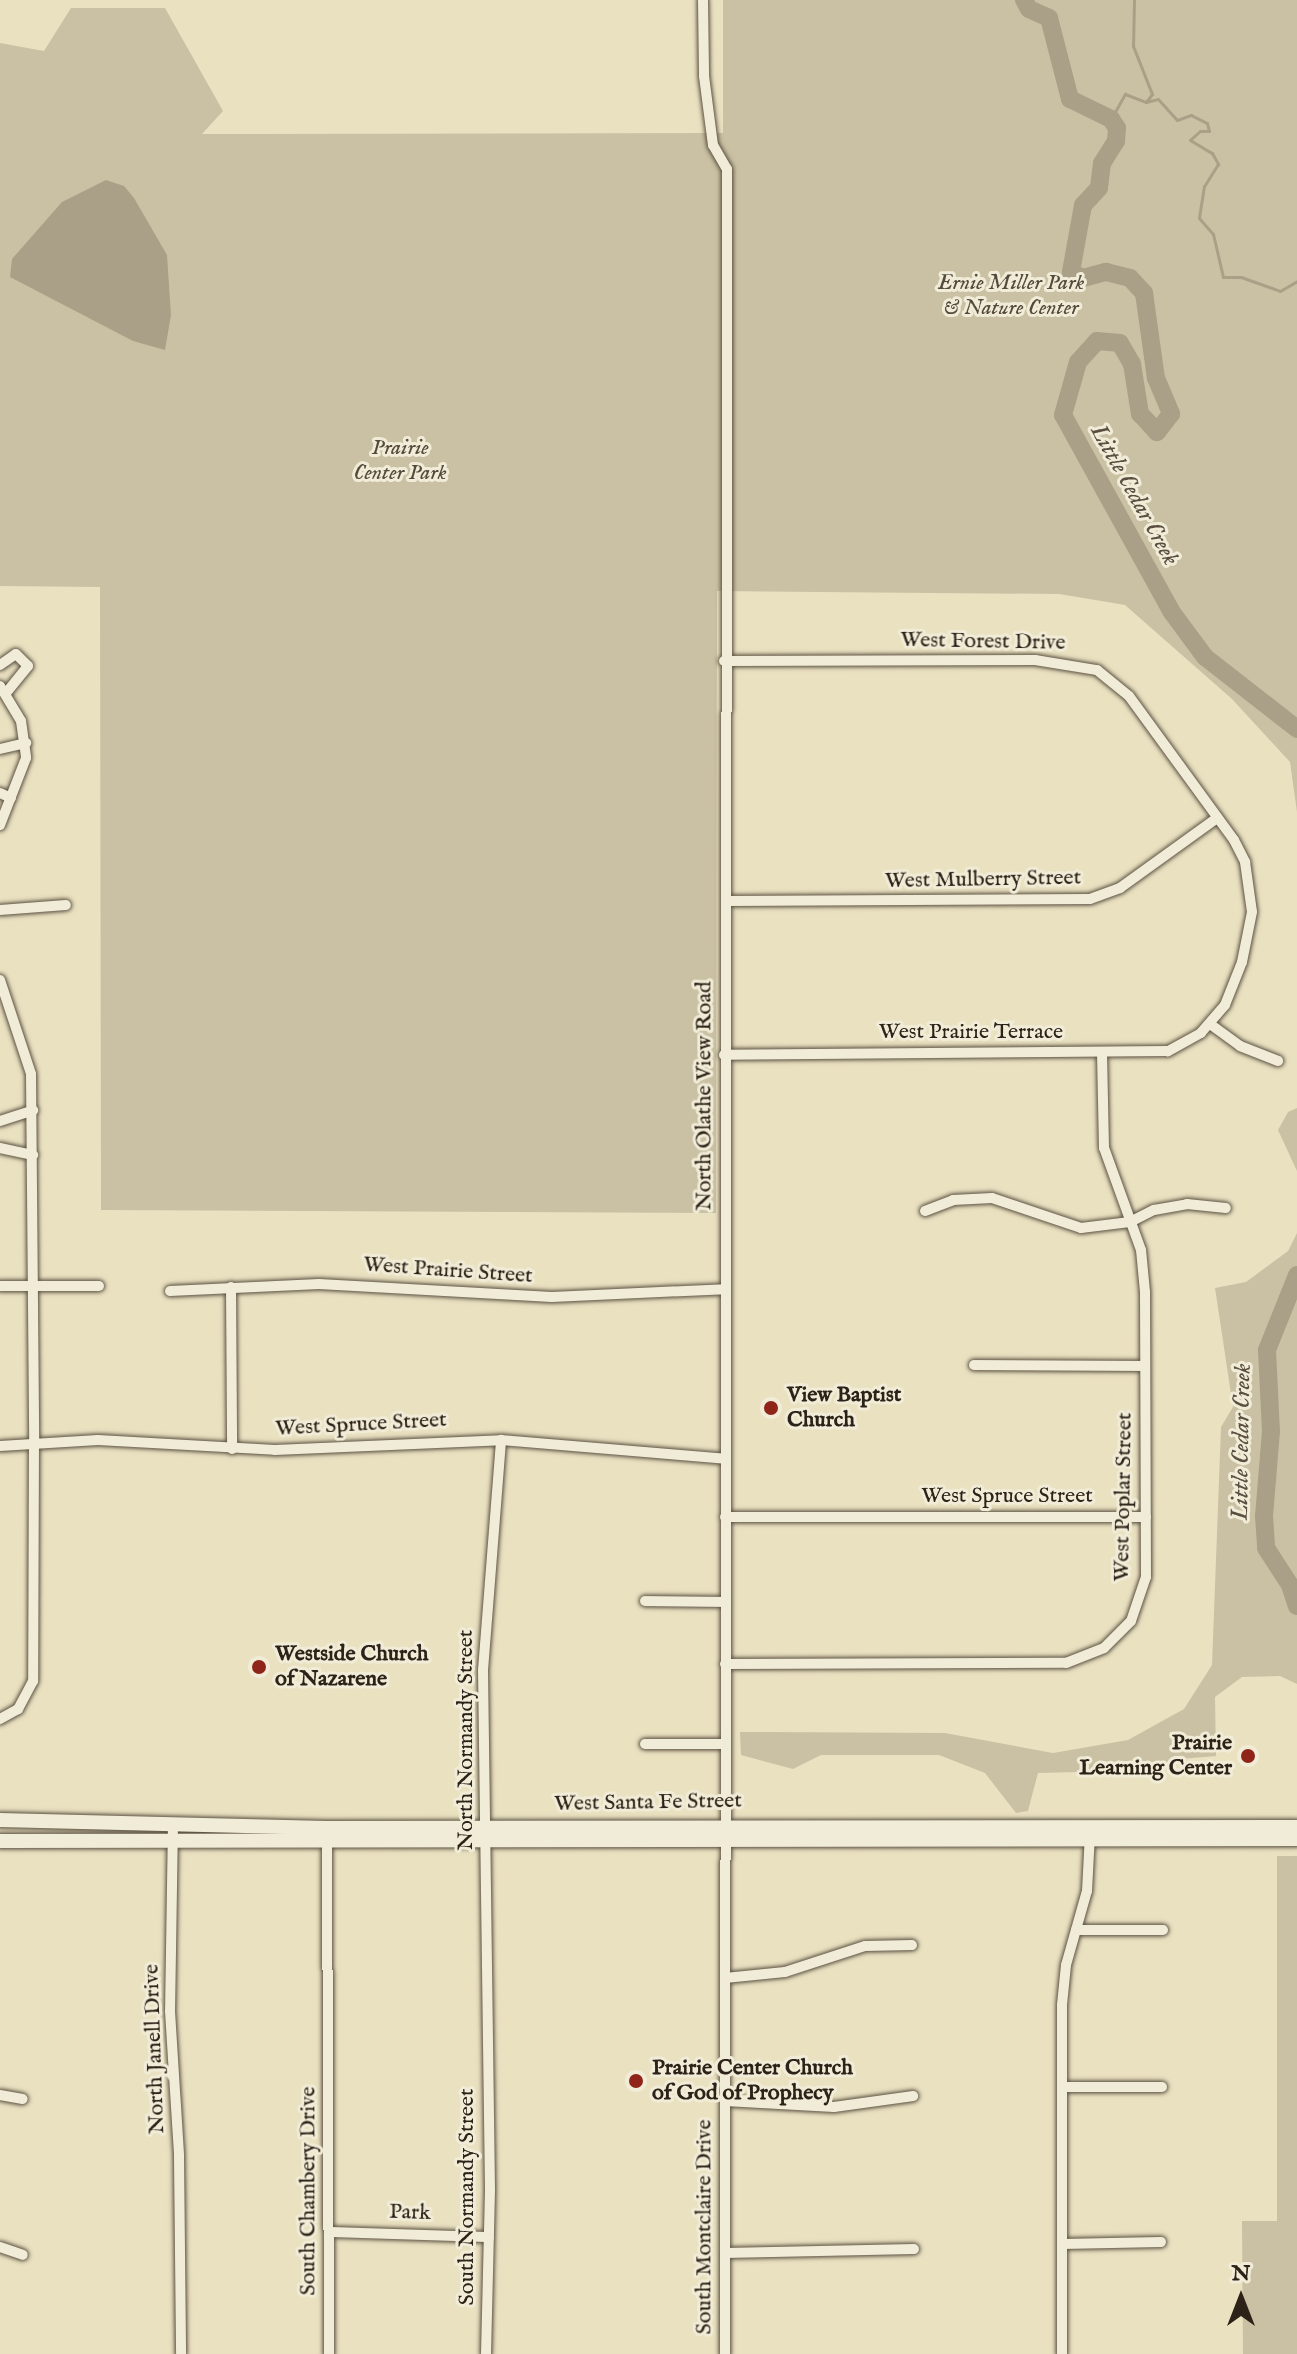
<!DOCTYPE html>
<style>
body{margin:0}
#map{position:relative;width:1297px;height:2354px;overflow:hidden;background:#eae1c1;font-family:"IM FELL English",serif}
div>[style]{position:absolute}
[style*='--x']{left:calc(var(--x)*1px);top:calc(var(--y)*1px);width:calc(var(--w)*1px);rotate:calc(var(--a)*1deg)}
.green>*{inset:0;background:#cac1a4}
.water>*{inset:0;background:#aaa088}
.stream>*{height:3px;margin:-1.5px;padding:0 1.5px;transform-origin:1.5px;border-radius:1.5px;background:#aaa088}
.river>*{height:18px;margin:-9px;padding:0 9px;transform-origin:9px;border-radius:9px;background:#aaa088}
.roads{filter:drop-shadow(0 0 2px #5c5242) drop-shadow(0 0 2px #5c5242)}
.street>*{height:10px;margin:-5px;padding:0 5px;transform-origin:5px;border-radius:5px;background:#f1ecd7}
.secondary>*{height:14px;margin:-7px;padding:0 7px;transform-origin:7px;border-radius:7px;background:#f1ecd7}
.dots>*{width:22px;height:22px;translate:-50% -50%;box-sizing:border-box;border:4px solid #f1ecd7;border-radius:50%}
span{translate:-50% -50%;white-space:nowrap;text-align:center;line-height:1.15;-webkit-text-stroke:6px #f1ecd7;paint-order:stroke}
.park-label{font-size:22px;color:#544a3b;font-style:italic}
.street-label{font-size:22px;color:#2d2218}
.poi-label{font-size:22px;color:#2d2218;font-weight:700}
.left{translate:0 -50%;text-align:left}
.right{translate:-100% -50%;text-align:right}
.water-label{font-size:24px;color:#594e3f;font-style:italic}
.north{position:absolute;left:1201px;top:2258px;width:80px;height:80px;-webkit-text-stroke:6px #f1ecd7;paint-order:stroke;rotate:0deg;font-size:22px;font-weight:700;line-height:32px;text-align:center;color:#2d2218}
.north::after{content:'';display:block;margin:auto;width:28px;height:36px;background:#2d2218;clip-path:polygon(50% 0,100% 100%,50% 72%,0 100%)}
</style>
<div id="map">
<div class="green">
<i style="clip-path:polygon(723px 0,1297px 0,1297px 812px,1290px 762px,1232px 699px,1125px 605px,1059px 594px,717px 591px,716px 1213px,101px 1210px,100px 587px,0 586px,0 43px,44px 51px,71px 8px,165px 8px,223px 111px,202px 134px,723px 133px)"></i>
<i style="clip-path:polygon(1297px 1108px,1297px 1171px,1278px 1130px,1288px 1112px)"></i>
<i style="clip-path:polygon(1297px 1233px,1297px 1684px,1280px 1676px,1242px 1677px,1215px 1697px,1216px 1756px,1180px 1759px,1170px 1772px,1159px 1762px,1119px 1771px,1038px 1773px,1028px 1811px,1016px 1813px,985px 1773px,939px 1755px,821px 1755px,793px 1769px,741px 1755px,740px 1732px,945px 1733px,1053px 1753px,1128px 1740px,1184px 1709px,1212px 1665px,1221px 1427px,1233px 1407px,1215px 1288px,1246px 1282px,1288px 1251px)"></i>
<i style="clip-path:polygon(1277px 1856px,1297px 1856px,1297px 2354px,1243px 2354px,1242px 2221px,1277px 2221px)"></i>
</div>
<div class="water">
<i style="clip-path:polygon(106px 180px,124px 186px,134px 198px,167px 255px,171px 315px,165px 350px,133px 341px,10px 277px,12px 259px,62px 202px)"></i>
</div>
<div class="stream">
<i style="--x:1134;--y:0;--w:46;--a:91.2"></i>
<i style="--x:1133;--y:46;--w:52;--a:68.4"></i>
<i style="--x:1152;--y:94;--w:10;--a:127"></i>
<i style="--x:1111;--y:119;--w:29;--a:-61"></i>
<i style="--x:1125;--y:94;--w:22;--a:21"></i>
<i style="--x:1146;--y:102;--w:12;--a:-14"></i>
<i style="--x:1158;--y:99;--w:28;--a:48"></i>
<i style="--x:1177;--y:120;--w:15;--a:-20"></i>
<i style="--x:1191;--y:115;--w:18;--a:27"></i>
<i style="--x:1207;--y:123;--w:8;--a:76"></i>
<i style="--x:1209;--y:131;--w:9;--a:180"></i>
<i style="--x:1200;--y:131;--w:13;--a:138"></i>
<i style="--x:1190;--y:140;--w:26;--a:31"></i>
<i style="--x:1212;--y:153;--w:13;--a:61"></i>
<i style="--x:1218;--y:164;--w:26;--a:122"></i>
<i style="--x:1204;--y:186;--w:32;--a:99"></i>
<i style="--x:1199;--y:218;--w:21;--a:49"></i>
<i style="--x:1213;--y:234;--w:44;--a:76.9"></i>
<i style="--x:1223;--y:277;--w:18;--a:0"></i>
<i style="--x:1241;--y:277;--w:41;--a:19.7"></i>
<i style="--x:1280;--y:291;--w:20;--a:-30"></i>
</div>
<div class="river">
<i style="--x:1024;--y:0;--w:10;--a:61"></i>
<i style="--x:1029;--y:9;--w:22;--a:24"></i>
<i style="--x:1049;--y:18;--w:84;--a:75.5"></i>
<i style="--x:1070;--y:99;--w:46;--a:26"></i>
<i style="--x:1111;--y:119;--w:11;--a:56"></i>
<i style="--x:1117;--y:128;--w:13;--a:94"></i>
<i style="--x:1116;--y:141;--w:26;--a:122"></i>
<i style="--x:1102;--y:163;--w:25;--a:97"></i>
<i style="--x:1099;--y:188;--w:23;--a:133"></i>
<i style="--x:1083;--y:205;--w:68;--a:100.2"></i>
<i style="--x:1071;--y:272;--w:13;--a:27"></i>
<i style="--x:1083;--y:278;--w:24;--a:-15"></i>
<i style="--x:1106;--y:272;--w:25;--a:14"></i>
<i style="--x:1130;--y:278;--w:21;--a:47"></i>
<i style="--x:1144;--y:293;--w:86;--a:82"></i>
<i style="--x:1156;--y:378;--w:39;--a:67"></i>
<i style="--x:1171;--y:414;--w:23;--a:128"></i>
<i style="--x:1157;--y:432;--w:25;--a:-133"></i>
<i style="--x:1140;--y:414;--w:51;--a:-99.1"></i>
<i style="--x:1132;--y:364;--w:24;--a:-120"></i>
<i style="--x:1120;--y:343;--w:23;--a:-175"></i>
<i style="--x:1097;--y:341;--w:28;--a:132"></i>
<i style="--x:1078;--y:362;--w:55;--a:105.8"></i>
<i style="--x:1063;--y:415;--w:224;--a:61.1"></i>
<i style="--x:1171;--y:611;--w:57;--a:53.5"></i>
<i style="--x:1205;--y:657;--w:117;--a:38"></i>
<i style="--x:1297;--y:1275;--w:81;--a:111.8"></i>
<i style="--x:1267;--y:1350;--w:81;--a:87.2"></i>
<i style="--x:1271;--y:1431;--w:85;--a:94.7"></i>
<i style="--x:1264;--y:1516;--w:32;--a:86"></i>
<i style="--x:1266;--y:1548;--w:44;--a:57"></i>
<i style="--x:1290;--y:1585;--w:22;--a:72"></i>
</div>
<div class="roads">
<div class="street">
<i style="--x:703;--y:0;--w:76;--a:89.2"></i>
<i style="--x:704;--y:76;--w:70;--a:82.6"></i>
<i style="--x:713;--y:145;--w:28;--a:60"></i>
<i style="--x:727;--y:169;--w:2185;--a:90.05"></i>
<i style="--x:724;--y:661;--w:311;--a:-0.2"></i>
<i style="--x:1035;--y:660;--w:63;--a:9.2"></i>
<i style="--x:1097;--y:670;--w:41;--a:39.1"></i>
<i style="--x:1129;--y:696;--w:178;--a:53.9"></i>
<i style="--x:1234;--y:840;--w:25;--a:63"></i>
<i style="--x:1245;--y:862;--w:50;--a:82"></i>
<i style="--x:1252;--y:912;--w:51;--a:101.3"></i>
<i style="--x:1242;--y:962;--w:46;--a:111.6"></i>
<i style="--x:1225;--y:1005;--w:37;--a:131"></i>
<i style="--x:1201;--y:1033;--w:38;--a:151"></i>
<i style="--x:1168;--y:1051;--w:444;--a:179.5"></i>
<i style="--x:0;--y:665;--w:19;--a:-35"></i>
<i style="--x:16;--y:654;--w:17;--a:45"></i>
<i style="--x:28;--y:666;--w:35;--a:129"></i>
<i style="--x:0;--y:686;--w:41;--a:59"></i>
<i style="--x:21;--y:721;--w:37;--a:82"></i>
<i style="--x:26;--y:758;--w:72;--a:111.2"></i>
<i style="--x:0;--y:749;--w:27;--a:-13"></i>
<i style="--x:0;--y:793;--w:12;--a:24"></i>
<i style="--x:726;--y:901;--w:364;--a:-0.3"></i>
<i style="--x:1090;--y:899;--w:32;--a:-20"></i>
<i style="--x:1120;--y:888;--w:120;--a:-35.8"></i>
<i style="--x:0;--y:910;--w:66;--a:-4.3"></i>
<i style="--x:0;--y:980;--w:99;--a:71.7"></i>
<i style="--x:31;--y:1074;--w:367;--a:89.5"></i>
<i style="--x:34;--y:1441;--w:240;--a:90.2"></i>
<i style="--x:33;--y:1681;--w:32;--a:118"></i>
<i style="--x:18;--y:1709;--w:21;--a:151"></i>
<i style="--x:1210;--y:1024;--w:37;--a:36"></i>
<i style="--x:1240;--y:1046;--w:41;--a:21.5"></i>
<i style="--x:0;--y:1121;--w:35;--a:-18"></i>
<i style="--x:0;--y:1148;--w:34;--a:12"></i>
<i style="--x:925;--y:1211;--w:30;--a:-21"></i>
<i style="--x:953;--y:1200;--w:39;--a:-3"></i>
<i style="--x:992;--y:1198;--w:94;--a:18.6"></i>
<i style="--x:1081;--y:1228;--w:49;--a:-7"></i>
<i style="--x:1130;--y:1222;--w:27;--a:-27"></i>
<i style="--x:1154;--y:1210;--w:34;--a:-10"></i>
<i style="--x:1187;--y:1204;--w:39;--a:6"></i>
<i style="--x:0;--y:1286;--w:99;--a:0"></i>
<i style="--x:231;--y:1287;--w:162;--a:89.6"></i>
<i style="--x:170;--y:1291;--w:149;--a:-2.7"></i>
<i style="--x:319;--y:1284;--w:233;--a:3.2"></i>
<i style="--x:552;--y:1297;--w:173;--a:-2.6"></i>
<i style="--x:974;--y:1365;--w:171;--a:0.3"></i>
<i style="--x:0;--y:1446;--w:98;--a:-3.5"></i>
<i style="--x:98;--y:1440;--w:177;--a:3.2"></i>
<i style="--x:275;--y:1450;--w:226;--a:-2.5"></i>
<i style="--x:501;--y:1440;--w:225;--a:4.8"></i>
<i style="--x:725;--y:1517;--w:421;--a:0"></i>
<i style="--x:645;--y:1601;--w:80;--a:0.7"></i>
<i style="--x:725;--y:1664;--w:341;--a:-0.2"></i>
<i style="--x:1066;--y:1663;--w:41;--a:-21.5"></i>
<i style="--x:1104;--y:1648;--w:38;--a:-45"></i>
<i style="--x:1131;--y:1621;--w:46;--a:-71.2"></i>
<i style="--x:1146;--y:1577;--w:285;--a:-90.2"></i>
<i style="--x:1145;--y:1292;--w:42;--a:-95.4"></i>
<i style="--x:1141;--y:1250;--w:109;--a:-109.9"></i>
<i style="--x:1104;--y:1148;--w:95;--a:-91.2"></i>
<i style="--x:645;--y:1744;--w:80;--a:0"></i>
<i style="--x:173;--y:1823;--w:188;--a:90.9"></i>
<i style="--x:170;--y:2011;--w:145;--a:86.4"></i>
<i style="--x:179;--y:2156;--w:198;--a:89.4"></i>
<i style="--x:327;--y:1836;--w:518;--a:89.78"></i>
<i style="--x:1076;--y:1930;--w:87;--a:0"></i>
<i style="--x:725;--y:1978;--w:60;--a:-5.7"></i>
<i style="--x:785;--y:1972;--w:84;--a:-18"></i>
<i style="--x:865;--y:1946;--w:47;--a:-1.2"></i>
<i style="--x:1062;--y:2087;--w:100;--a:0"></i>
<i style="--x:0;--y:2095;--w:23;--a:10"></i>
<i style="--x:725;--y:2101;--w:109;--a:3.2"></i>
<i style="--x:834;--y:2107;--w:80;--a:-7.9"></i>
<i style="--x:329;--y:2232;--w:160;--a:1.8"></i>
<i style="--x:1062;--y:2244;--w:99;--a:-1.2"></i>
<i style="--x:0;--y:2247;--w:24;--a:19"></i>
<i style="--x:725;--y:2253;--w:189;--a:-1.2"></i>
<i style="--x:486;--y:2354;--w:164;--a:-88.6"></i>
<i style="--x:490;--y:2190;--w:520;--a:-90.77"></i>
<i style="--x:483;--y:1670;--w:231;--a:-85.5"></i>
<i style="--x:1062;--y:2354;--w:349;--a:-90"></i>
<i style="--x:1062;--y:2005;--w:40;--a:-84.3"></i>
<i style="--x:1066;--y:1965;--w:77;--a:-74.2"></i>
<i style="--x:1087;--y:1891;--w:57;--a:-87"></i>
</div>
<div class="secondary">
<i style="--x:0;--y:1820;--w:326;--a:1.4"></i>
<i style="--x:326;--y:1828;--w:971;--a:-0.06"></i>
<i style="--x:0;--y:1841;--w:1297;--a:-0.09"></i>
</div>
</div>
<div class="dots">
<i style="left:771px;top:1408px;background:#8f2418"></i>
<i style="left:259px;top:1667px;background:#8f2418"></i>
<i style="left:1248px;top:1756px;background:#8f2418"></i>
<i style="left:636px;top:2081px;background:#8f2418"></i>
</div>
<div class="park-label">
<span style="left:1011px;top:296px">Ernie Miller Park<br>&amp; Nature Center</span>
<span style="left:400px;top:461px">Prairie<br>Center Park</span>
</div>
<div class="street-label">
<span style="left:983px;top:642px;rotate:1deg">West Forest Drive</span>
<span style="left:983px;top:880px;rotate:-1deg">West Mulberry Street</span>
<span style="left:971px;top:1033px">West Prairie Terrace</span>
<span style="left:705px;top:1096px;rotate:-90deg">North Olathe View Road</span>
<span style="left:448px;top:1271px;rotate:4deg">West Prairie Street</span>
<span style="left:361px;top:1425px;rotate:-3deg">West Spruce Street</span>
<span style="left:1007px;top:1497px">West Spruce Street</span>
<span style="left:1124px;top:1497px;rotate:-89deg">West Poplar Street</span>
<span style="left:467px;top:1740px;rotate:-90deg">North Normandy Street</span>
<span style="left:648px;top:1803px;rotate:-1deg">West Santa Fe Street</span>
<span style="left:155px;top:2049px;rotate:-92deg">North Janell Drive</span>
<span style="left:309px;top:2191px;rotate:-90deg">South Chambery Drive</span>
<span style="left:468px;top:2197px;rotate:-90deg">South Normandy Street</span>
<span style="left:410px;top:2213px;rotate:2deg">Park</span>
<span style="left:705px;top:2227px;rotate:-90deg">South Montclaire Drive</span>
</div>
<div class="poi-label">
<span class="left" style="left:787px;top:1408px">View Baptist<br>Church</span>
<span class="left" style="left:275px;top:1667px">Westside Church<br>of Nazarene</span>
<span class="right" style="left:1232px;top:1756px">Prairie<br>Learning Center</span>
<span class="left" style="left:652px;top:2081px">Prairie Center Church<br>of God of Prophecy</span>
</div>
<div class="water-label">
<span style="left:1134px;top:495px;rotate:61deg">Little Cedar Creek</span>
<span style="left:1242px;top:1442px;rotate:-89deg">Little Cedar Creek</span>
</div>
<div class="north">N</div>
</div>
